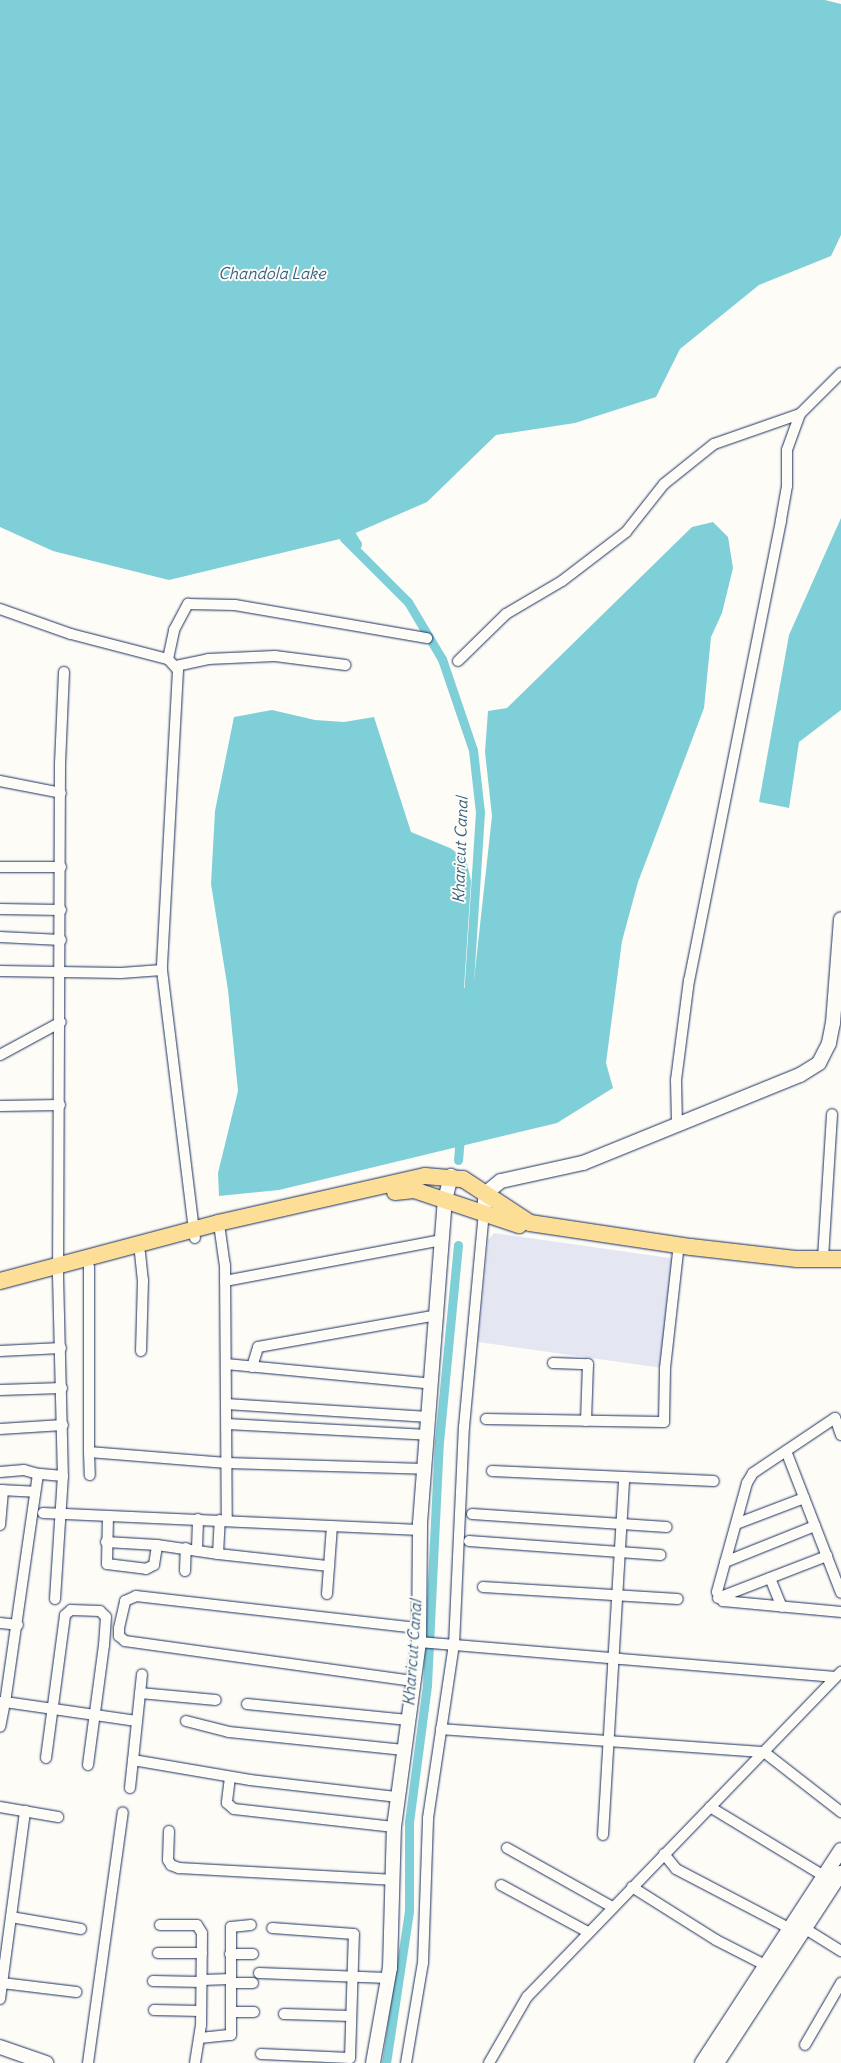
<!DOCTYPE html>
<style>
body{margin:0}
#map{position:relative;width:841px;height:2063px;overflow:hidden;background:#fdfcf7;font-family:Delius,sans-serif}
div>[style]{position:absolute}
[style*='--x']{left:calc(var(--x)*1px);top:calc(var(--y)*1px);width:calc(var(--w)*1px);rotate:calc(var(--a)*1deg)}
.built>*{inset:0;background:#e4e7f2}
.water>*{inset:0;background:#7ecfd7}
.canal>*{height:9px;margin:-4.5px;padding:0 4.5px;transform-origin:4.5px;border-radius:4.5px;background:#7ecfd7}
.roads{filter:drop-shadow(0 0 1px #1b2f5e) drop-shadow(0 0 1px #1b2f5e)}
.street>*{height:10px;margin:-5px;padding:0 5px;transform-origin:5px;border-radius:5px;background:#fdfcf7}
.secondary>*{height:14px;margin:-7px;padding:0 7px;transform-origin:7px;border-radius:7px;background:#fdfcf7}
.primary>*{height:16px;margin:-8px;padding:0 8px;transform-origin:8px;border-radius:8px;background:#fdde96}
span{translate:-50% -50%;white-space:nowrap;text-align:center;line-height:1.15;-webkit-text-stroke:4px #fdfcf7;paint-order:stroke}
.water-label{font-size:16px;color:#395f82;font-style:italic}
</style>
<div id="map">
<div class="built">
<i style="clip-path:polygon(494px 1233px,677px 1259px,662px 1368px,478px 1342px,488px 1240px)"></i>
</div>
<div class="water">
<i style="clip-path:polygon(0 0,825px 0,841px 4px,841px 235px,831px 256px,759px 285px,680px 349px,656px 397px,575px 423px,496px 435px,427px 502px,344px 538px,169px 580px,53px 551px,0 527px)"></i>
<i style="clip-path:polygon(841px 518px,841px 710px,799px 742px,789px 808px,759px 802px,789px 635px)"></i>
<i style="clip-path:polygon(713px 522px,728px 537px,733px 568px,722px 613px,711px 637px,704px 708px,638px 882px,622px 941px,606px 1063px,613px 1088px,557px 1123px,279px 1190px,219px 1196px,218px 1173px,238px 1091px,228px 990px,211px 884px,215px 811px,234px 717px,272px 710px,315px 720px,344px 722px,374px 717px,411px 832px,450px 848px,466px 859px,471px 881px,464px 988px,473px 989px,492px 816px,485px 752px,488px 711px,507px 708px,692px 527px)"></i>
</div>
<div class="canal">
<i style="--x:346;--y:526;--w:21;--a:59"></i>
<i style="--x:357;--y:544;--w:14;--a:-155"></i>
<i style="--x:344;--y:538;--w:91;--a:45"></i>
<i style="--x:408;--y:602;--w:66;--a:59.2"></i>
<i style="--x:442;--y:659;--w:96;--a:71.2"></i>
<i style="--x:473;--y:750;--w:62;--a:83.6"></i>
<i style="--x:480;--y:812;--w:188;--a:93.7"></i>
<i style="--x:458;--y:1160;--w:23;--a:-85"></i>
<i style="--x:386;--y:2063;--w:154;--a:-81.4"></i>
<i style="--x:409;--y:1911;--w:89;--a:-90"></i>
<i style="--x:409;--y:1822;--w:138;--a:-82.5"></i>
<i style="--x:427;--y:1685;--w:243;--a:-87.2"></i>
<i style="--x:439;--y:1442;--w:198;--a:-84.5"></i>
</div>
<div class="roads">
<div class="street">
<i style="--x:800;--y:414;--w:58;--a:-45"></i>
<i style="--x:0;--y:609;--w:75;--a:19.4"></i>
<i style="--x:71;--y:634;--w:100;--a:14.5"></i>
<i style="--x:168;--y:659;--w:15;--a:48"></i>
<i style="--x:178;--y:670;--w:300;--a:93.1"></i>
<i style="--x:162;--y:970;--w:270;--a:83"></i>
<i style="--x:168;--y:659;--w:30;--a:-78"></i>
<i style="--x:174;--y:630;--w:30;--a:-62"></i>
<i style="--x:188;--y:604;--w:47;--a:1.2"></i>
<i style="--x:235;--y:605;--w:195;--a:9.8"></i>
<i style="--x:458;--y:661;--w:67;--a:-44.4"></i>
<i style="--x:506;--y:614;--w:65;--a:-30.5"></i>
<i style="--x:562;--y:581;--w:81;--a:-37.4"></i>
<i style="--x:626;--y:532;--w:61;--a:-51.6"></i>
<i style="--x:664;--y:484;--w:64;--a:-38.7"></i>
<i style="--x:714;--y:444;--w:91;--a:-19.2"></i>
<i style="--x:800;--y:414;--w:38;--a:110"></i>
<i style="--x:787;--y:450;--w:36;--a:90"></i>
<i style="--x:787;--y:486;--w:36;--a:100"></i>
<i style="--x:781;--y:521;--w:468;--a:101.3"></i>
<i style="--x:689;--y:980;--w:101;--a:97.4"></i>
<i style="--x:676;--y:1080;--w:45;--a:88.7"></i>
<i style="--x:176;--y:666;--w:33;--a:-12"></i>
<i style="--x:208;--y:659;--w:67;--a:-2.6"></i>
<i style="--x:275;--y:656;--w:71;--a:7.3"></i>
<i style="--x:64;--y:672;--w:91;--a:92.5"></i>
<i style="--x:60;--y:763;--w:512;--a:90.22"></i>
<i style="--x:58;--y:1275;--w:201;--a:88.6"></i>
<i style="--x:63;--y:1476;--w:25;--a:-175"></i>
<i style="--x:38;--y:1474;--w:230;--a:98.2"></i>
<i style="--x:5;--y:1702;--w:133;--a:8.2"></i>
<i style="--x:0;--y:781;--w:62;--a:11.1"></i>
<i style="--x:0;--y:867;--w:61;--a:0"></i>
<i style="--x:0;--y:909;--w:61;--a:0.9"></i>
<i style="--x:0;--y:937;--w:61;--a:2.8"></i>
<i style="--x:0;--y:971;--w:121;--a:0.9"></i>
<i style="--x:121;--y:973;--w:41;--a:-4.2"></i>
<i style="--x:0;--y:1055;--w:69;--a:-28.4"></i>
<i style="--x:0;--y:1106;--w:60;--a:-1"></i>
<i style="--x:220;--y:1231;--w:34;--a:82"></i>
<i style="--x:225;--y:1265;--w:256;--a:89.6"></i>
<i style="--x:140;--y:1253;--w:27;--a:84"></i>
<i style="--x:143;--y:1280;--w:71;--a:91.6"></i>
<i style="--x:823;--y:1258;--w:144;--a:-86.4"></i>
<i style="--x:89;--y:1267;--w:185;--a:90"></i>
<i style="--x:89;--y:1452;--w:138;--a:4.6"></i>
<i style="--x:227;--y:1463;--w:198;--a:1.7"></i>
<i style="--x:225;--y:1281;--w:222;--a:-10.7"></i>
<i style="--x:0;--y:1351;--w:61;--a:-2.8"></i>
<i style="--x:553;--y:1363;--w:35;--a:2"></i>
<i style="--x:588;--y:1364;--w:57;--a:92"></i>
<i style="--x:226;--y:1364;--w:207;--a:5.5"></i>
<i style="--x:252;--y:1367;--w:21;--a:-73"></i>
<i style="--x:258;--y:1347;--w:183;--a:-10.1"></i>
<i style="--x:0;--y:1390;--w:62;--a:-1.8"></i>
<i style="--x:226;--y:1404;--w:203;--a:3.7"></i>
<i style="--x:486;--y:1419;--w:178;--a:1"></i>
<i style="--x:664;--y:1422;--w:54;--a:-88.9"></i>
<i style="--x:665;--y:1368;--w:117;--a:-83.6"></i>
<i style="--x:227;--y:1424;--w:201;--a:3.1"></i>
<i style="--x:0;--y:1429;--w:63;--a:-3.6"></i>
<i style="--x:841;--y:1435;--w:18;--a:-109"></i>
<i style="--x:835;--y:1418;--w:99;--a:146.1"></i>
<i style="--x:753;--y:1473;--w:12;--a:121"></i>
<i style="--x:747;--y:1483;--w:113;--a:105.4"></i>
<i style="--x:717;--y:1592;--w:11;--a:56"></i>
<i style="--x:723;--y:1601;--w:119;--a:5.3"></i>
<i style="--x:786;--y:1451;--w:152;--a:68.8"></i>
<i style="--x:89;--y:1452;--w:23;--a:88"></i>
<i style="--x:492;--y:1471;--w:222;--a:2.6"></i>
<i style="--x:0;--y:1472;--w:24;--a:-5"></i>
<i style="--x:24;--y:1470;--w:15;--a:16"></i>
<i style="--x:0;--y:1490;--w:35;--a:3"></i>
<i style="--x:43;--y:1513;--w:377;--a:2.6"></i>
<i style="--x:472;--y:1514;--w:195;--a:3.8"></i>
<i style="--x:108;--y:1516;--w:48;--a:91.2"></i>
<i style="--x:107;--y:1564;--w:39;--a:7"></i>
<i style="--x:146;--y:1569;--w:9;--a:-27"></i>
<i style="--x:154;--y:1565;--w:20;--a:-81"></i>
<i style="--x:157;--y:1545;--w:62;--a:8.4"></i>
<i style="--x:218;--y:1554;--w:34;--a:-87"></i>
<i style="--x:736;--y:1524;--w:73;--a:-20.9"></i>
<i style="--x:0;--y:1525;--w:35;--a:-85"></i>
<i style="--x:469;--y:1541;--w:192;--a:4.2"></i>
<i style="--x:106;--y:1542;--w:51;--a:3.4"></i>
<i style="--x:197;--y:1549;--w:30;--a:-88"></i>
<i style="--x:218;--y:1554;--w:112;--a:6.2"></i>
<i style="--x:725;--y:1562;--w:97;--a:-21.8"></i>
<i style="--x:185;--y:1571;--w:23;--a:-88"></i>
<i style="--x:770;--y:1578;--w:31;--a:68"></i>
<i style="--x:483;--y:1587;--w:195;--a:3.5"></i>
<i style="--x:327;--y:1594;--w:68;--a:-85.8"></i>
<i style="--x:718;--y:1598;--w:117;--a:-21.1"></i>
<i style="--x:55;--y:1599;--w:123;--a:-86.3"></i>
<i style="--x:0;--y:1623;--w:18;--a:6"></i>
<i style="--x:419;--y:1642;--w:418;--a:4.8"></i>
<i style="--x:413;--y:1681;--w:291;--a:-172.1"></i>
<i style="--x:125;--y:1641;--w:8;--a:-140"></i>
<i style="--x:119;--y:1636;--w:8;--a:-90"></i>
<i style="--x:119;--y:1628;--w:28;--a:-77"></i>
<i style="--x:125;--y:1601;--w:12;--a:-24"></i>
<i style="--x:136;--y:1596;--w:285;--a:6.5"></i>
<i style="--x:140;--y:1693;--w:76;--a:5.3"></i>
<i style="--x:0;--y:1702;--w:5;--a:0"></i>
<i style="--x:5;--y:1702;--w:25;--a:101"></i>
<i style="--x:247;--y:1704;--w:162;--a:5.7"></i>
<i style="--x:186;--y:1721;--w:44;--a:14.3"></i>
<i style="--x:229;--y:1732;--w:176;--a:5.9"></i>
<i style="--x:441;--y:1729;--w:324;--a:4.1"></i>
<i style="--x:764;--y:1752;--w:98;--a:37.9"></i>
<i style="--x:46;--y:1758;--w:144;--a:-82.4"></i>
<i style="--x:65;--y:1615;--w:8;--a:-40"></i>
<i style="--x:71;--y:1610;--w:29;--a:2"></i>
<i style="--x:100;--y:1611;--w:8;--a:45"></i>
<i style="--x:106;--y:1617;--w:28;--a:94"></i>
<i style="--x:104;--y:1645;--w:121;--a:97.6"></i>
<i style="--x:133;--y:1760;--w:86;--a:-84"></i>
<i style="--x:230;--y:1777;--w:26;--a:97"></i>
<i style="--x:227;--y:1803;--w:9;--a:41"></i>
<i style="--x:234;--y:1809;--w:161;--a:6.4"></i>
<i style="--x:130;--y:1788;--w:28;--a:-84"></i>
<i style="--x:133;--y:1760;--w:119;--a:9.7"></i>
<i style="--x:250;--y:1780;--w:149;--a:6.6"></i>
<i style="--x:0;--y:1807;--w:59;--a:9.8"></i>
<i style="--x:710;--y:1807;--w:133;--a:31.2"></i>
<i style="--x:169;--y:1831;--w:29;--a:92"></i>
<i style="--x:168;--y:1860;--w:6;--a:59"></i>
<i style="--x:171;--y:1865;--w:9;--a:21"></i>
<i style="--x:179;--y:1868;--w:212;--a:3.2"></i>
<i style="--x:603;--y:1835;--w:358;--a:-86.6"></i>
<i style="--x:507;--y:1848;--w:120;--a:29.3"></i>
<i style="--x:664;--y:1854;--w:19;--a:51"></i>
<i style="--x:676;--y:1869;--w:127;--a:27.6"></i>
<i style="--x:501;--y:1885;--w:99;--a:28.4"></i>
<i style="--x:632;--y:1887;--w:99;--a:32.2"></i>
<i style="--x:716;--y:1940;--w:55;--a:27"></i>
<i style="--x:11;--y:1917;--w:71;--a:9.7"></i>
<i style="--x:160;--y:1925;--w:37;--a:0"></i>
<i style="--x:197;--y:1925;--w:9;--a:58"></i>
<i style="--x:202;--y:1933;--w:92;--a:90.6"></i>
<i style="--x:201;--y:2025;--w:38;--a:99"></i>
<i style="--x:804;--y:1928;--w:44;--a:31.9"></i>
<i style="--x:158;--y:1953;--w:44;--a:0"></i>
<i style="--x:230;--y:1954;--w:23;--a:0"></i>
<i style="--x:259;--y:1973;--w:129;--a:2.2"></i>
<i style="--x:202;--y:1980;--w:29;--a:-2"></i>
<i style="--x:153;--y:1981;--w:49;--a:1.2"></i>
<i style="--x:2;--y:1983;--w:75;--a:6.9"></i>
<i style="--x:231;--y:1983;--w:22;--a:0"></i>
<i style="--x:0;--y:1999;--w:190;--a:-82.4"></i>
<i style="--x:154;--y:2010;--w:47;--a:1.2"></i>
<i style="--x:231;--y:2012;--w:23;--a:0"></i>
<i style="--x:284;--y:2014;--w:67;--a:1.7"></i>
<i style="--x:200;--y:2038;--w:31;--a:-6"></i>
<i style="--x:231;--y:2035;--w:108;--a:-90"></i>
<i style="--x:231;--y:1927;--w:20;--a:-6"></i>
<i style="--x:805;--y:2045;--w:72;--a:-59.9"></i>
<i style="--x:261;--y:2054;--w:89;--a:2.6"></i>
<i style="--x:350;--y:2058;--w:124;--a:-88.2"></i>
<i style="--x:354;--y:1934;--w:82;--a:-175.8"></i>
<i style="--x:88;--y:2063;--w:253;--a:-82.1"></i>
<i style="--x:406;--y:2063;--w:101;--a:-80.4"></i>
<i style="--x:423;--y:1963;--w:145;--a:-88"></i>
<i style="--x:428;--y:1818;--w:175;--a:-81.5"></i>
<i style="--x:454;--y:1645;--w:218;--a:-87.4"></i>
<i style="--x:464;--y:1427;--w:217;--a:-84.7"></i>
<i style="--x:489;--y:2063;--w:76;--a:-60.1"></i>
<i style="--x:527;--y:1997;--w:452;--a:-46"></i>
</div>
<div class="secondary">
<i style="--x:484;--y:1211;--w:18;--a:-84"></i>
<i style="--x:486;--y:1193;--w:19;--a:-39"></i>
<i style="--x:501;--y:1181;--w:84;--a:-12.4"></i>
<i style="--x:583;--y:1163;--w:234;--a:-22.1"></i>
<i style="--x:800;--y:1075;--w:22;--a:-32"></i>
<i style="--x:819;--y:1063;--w:22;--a:-63"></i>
<i style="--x:829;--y:1043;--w:20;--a:-79"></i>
<i style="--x:833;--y:1023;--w:104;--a:-85.6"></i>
<i style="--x:0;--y:2047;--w:49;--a:19.2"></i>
<i style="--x:373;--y:2063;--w:97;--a:-79.9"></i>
<i style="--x:390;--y:1968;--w:141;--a:-88.4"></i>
<i style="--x:394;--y:1827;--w:187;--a:-82.3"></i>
<i style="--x:419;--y:1642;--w:119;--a:-89.5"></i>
<i style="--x:420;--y:1523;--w:324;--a:-85.6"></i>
<i style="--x:445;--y:1200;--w:25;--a:-76"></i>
<i style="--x:702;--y:2063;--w:254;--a:-56.9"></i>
<i style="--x:717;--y:2063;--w:227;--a:-56.9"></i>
</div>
<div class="primary">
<i style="--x:395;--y:1192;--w:19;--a:-6"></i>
<i style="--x:414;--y:1190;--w:111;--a:18.4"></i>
<i style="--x:0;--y:1281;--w:226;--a:-14.9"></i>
<i style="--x:218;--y:1223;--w:212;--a:-12.8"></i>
<i style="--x:425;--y:1176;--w:38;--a:5"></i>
<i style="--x:463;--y:1179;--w:80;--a:33.3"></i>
<i style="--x:530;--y:1223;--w:163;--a:8.5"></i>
<i style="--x:691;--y:1247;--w:107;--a:6.5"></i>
<i style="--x:797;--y:1259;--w:44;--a:0"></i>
</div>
</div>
<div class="water-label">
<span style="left:272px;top:273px">Chandola Lake</span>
<span style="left:460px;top:850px;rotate:-88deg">Kharicut Canal</span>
<span style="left:412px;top:1653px;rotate:-86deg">Kharicut Canal</span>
</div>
</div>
